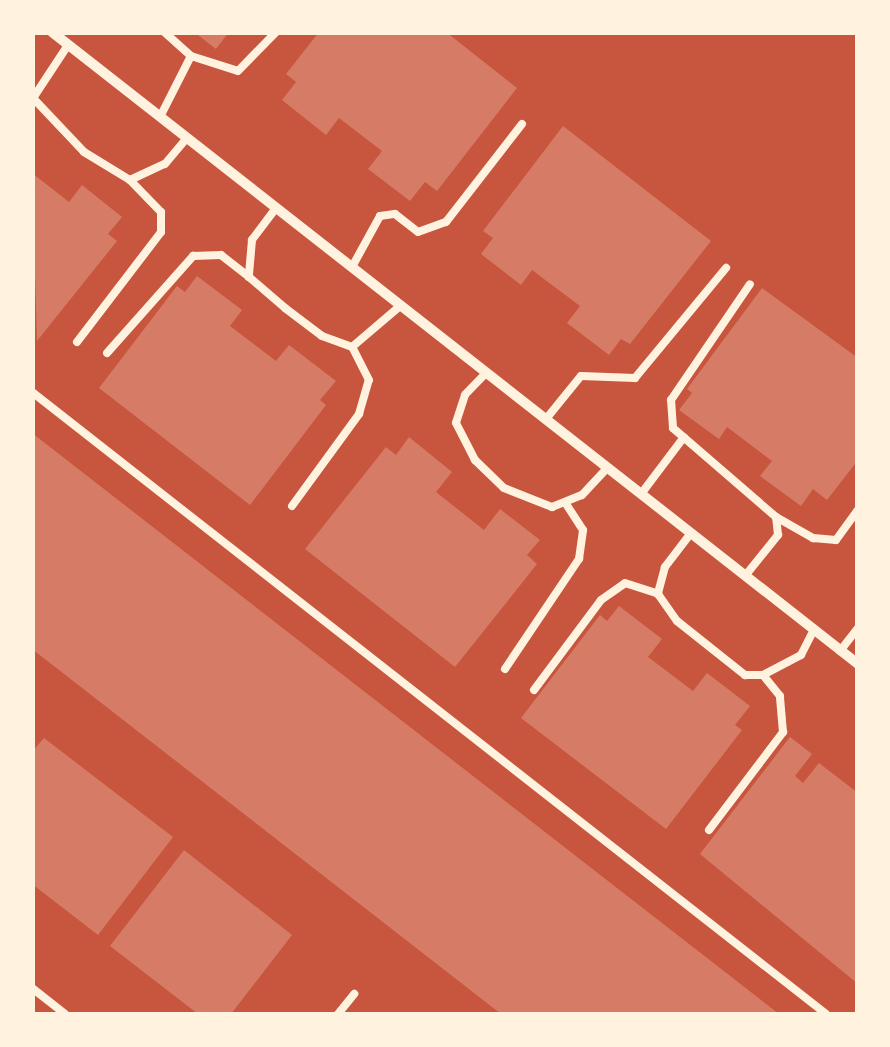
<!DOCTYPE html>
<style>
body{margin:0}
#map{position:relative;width:890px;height:1047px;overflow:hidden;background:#c8553d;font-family:Spectral,serif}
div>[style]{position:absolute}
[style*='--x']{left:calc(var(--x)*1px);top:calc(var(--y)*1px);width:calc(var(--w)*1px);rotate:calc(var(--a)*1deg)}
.building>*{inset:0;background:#d67c66}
.service>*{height:8px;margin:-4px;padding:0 4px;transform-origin:4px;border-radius:4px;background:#fff3e0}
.minor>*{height:10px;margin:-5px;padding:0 5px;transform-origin:5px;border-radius:5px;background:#fff3e0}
span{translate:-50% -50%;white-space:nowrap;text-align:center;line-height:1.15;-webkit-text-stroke:8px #fff3e0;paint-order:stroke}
.frame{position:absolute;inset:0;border:35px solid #fff3e0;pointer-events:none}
</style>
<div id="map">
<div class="building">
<i style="clip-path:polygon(194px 32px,229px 32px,216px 49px)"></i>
<i style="clip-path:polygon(319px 32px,446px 32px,517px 88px,437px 191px,425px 182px,410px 201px,368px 169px,382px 151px,339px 118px,326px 135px,282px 100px,296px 82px,286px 74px)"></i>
<i style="clip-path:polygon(563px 126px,711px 241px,630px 344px,621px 339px,609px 355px,567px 323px,580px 306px,532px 270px,521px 285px,481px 254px,493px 238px,483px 231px)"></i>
<i style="clip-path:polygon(32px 173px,69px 202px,82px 185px,122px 217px,108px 234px,117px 241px,37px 341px)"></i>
<i style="clip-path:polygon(197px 276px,242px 310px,230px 326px,276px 361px,289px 345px,336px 381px,320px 400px,326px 405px,250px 505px,99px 388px,177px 286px,185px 292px)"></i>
<i style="clip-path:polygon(762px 288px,858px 358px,858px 460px,827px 500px,813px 489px,801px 506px,760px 476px,772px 461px,727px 427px,719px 439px,679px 410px,692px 393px,687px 389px)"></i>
<i style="clip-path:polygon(32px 433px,779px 1014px,501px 1014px,32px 649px)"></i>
<i style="clip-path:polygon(409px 437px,452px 472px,436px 492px,484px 530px,500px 509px,540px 540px,527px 555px,537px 564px,455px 667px,305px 549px,386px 447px,396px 455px)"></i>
<i style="clip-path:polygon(619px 606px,662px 639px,648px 657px,693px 691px,707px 673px,750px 706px,735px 725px,742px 730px,666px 829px,521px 718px,600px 615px,607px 621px)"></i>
<i style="clip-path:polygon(790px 737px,812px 754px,795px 776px,803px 783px,819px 763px,858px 793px,858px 984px,700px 854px)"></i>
<i style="clip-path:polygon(44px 738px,173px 837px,98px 935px,32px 884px,32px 752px)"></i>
<i style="clip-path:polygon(184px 850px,292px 935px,231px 1014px,198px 1014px,110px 946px)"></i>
</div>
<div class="service">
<i style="--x:68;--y:45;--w:64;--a:123.4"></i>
<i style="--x:33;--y:98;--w:74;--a:46.6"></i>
<i style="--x:84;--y:152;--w:54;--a:31.3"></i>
<i style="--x:130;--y:180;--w:38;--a:-25"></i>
<i style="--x:165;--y:164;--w:34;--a:-50"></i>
<i style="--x:191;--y:56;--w:49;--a:17.7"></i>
<i style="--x:238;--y:71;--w:54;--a:-45.7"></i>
<i style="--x:160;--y:117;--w:68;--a:-63.1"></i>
<i style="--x:191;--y:56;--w:36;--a:-138"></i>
<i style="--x:276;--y:208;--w:40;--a:127"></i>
<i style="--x:252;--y:240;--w:37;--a:95"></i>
<i style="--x:249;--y:277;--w:48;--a:40.7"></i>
<i style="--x:285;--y:308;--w:46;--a:37.1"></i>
<i style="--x:322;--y:336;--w:32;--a:20"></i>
<i style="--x:352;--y:347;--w:63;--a:-40.5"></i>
<i style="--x:352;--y:267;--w:58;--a:-61.2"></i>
<i style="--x:380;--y:216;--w:15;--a:-8"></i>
<i style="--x:395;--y:214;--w:29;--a:38"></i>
<i style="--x:418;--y:232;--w:30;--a:-20"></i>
<i style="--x:446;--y:222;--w:124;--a:-52.2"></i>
<i style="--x:77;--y:342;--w:138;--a:-52.6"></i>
<i style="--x:161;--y:232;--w:20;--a:-90"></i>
<i style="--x:161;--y:212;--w:45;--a:-134.1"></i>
<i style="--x:107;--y:353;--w:130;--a:-48.4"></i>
<i style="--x:193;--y:256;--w:28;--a:-2"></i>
<i style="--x:221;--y:255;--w:36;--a:38"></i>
<i style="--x:486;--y:373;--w:30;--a:134"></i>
<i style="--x:465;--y:395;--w:29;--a:108"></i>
<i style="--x:456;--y:423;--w:42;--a:62.8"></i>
<i style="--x:475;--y:460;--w:40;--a:44"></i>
<i style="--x:504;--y:488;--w:52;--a:21.6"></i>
<i style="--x:552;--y:507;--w:32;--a:-22"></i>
<i style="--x:582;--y:495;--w:37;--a:-47"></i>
<i style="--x:32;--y:392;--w:1009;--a:38.07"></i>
<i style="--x:546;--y:419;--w:55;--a:-50.9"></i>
<i style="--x:581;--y:376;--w:54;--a:2.1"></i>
<i style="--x:635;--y:378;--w:143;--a:-50.4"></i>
<i style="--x:641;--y:494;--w:71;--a:-53"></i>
<i style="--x:292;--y:506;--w:114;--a:-53.9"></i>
<i style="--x:359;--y:414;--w:35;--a:-74"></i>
<i style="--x:369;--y:380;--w:37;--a:-117"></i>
<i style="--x:776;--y:517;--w:43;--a:29.6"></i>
<i style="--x:813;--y:538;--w:23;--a:5"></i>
<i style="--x:836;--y:540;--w:37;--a:-54"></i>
<i style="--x:691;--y:533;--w:43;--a:127.4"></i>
<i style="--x:665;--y:567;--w:28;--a:105"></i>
<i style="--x:658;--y:594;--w:33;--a:55"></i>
<i style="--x:677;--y:621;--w:87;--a:38.5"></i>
<i style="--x:745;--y:675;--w:18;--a:0"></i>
<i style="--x:763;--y:675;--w:43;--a:-27.8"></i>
<i style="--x:801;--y:655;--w:28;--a:-63"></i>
<i style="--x:745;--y:576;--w:53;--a:-51.2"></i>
<i style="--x:778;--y:535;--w:18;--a:-96"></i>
<i style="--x:776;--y:517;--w:136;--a:-139.2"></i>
<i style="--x:673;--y:428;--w:28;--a:-94"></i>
<i style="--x:671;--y:400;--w:140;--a:-55.7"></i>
<i style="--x:840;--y:651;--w:29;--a:-52"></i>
<i style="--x:505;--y:669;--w:133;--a:-56.1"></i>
<i style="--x:579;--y:559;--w:29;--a:-82"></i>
<i style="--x:583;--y:530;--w:33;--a:-123"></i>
<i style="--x:534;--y:690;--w:112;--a:-53.3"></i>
<i style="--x:601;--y:600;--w:29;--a:-35"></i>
<i style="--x:625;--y:583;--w:35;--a:18"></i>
<i style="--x:709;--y:830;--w:123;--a:-52.9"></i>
<i style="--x:783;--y:732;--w:36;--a:-95"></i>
<i style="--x:780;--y:696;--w:27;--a:-129"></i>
<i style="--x:32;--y:988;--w:42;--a:38.2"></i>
<i style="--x:338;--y:1014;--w:26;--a:-51"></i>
</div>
<div class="minor">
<i style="--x:52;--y:32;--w:1024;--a:38.1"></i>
</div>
<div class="frame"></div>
</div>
